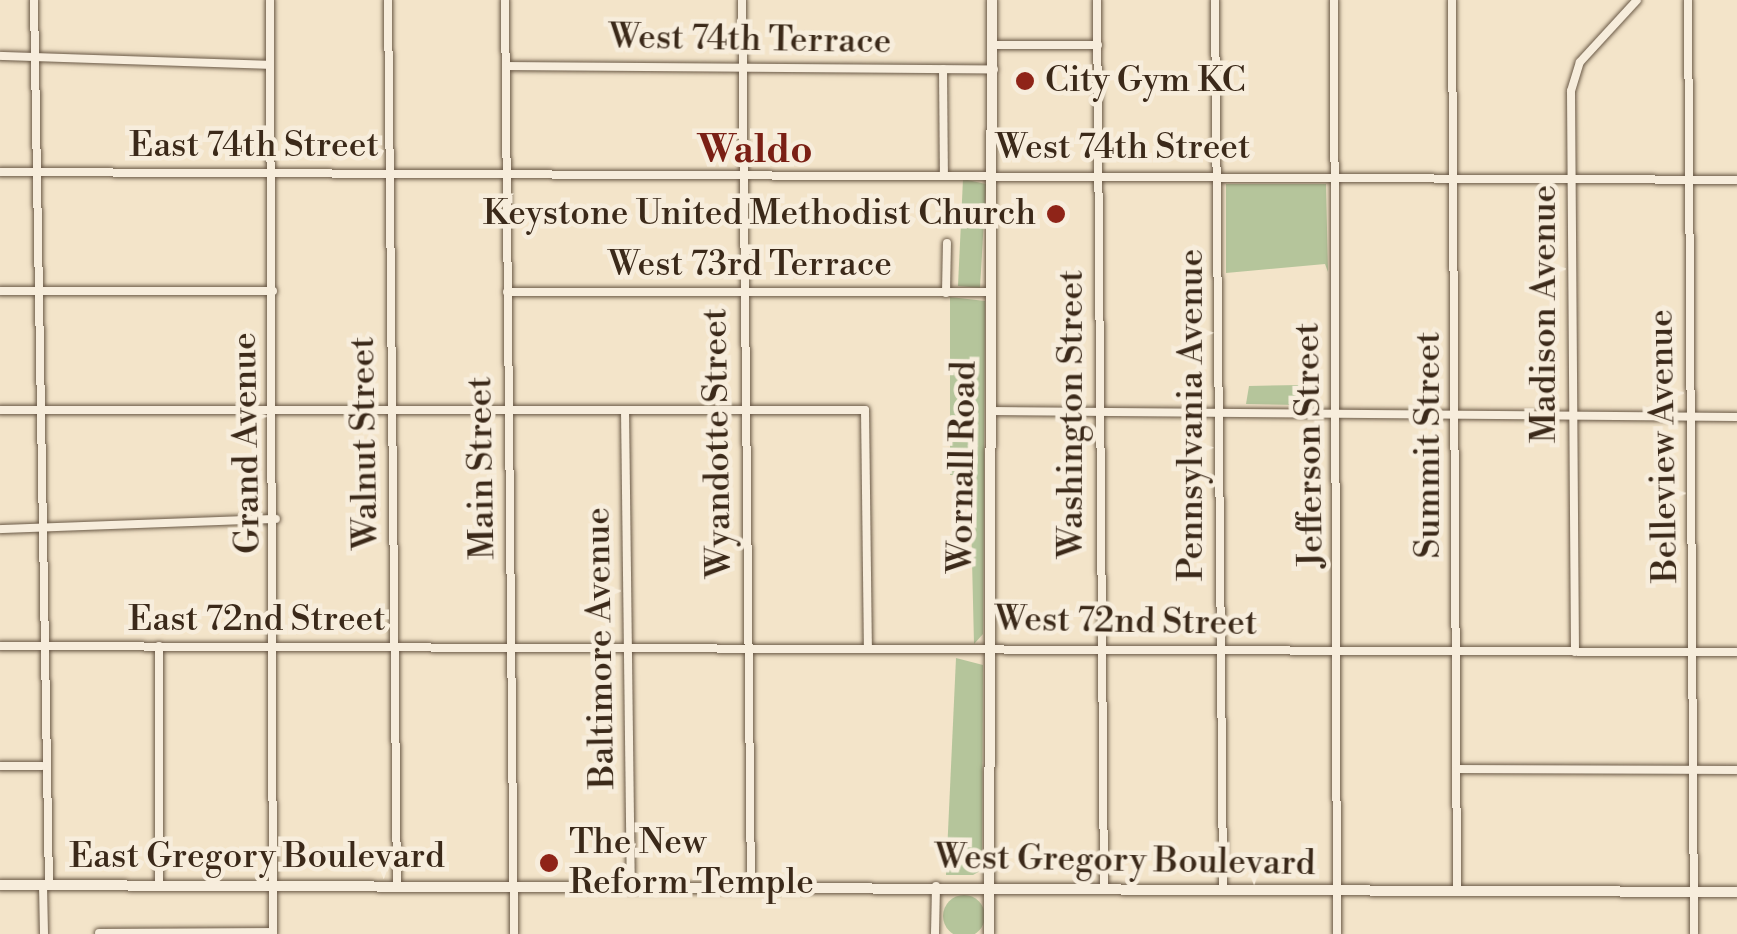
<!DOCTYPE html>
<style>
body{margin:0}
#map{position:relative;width:1737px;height:934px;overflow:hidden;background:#f3e4c9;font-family:"Libre Bodoni",serif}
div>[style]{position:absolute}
.green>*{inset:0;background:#b5c59b}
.round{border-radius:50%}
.roads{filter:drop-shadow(0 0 2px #695845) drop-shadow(0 0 2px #695845)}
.street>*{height:8px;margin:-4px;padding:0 4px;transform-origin:4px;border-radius:4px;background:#f7eddc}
.secondary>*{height:10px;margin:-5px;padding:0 5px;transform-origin:5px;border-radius:5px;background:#f7eddc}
.dots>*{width:28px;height:28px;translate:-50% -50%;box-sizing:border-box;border:5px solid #f7eddc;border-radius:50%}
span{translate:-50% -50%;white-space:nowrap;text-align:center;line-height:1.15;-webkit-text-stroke:9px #f7eddc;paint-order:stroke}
.street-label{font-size:35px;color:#3b2919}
.poi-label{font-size:35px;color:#3b2919}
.left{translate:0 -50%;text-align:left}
.right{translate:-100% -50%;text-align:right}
.neighbourhood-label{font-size:38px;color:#7a1f14;font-weight:700}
</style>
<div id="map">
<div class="green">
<div style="clip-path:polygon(963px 179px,986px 184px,980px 288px,958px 286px)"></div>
<div style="clip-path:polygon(1326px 184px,1328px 272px,1325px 264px,1226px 273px,1226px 184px)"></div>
<div style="clip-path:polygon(950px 297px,985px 301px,983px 634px,974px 644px,970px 476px,950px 475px)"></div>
<div style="clip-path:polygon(1301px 385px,1301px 405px,1246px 404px,1249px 386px)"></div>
<div style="clip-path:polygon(956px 658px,983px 665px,982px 870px,973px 875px,946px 875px)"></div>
<div class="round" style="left:943px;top:895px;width:42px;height:42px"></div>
</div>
<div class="roads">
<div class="street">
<div style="left:34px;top:0;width:885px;rotate:89.03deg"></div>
<div style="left:270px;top:0;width:934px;rotate:89.82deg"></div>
<div style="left:388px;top:0;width:885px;rotate:89.42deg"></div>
<div style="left:505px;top:0;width:934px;rotate:89.45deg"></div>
<div style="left:742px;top:0;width:885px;rotate:89.42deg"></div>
<div style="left:1097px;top:0;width:888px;rotate:89.55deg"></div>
<div style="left:1215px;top:0;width:889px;rotate:89.48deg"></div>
<div style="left:1334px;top:0;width:934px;rotate:89.82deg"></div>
<div style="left:1452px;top:0;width:890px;rotate:89.68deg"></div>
<div style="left:1688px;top:0;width:934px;rotate:89.63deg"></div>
<div style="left:993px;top:45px;width:105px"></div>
<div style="left:0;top:56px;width:270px;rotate:1.9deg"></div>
<div style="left:506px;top:66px;width:488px;rotate:0.4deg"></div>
<div style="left:943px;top:69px;width:105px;rotate:89.5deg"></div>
<div style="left:0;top:172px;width:1737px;rotate:0.26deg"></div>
<div style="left:0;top:291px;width:273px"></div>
<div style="left:507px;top:292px;width:485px"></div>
<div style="left:946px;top:293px;width:50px;rotate:-88.9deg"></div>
<div style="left:0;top:410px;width:865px"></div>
<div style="left:865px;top:410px;width:238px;rotate:89.3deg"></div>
<div style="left:625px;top:410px;width:475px;rotate:89.3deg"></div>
<div style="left:991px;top:411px;width:746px;rotate:0.46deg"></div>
<div style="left:0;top:529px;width:276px;rotate:-2.1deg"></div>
<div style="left:0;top:646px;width:1737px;rotate:0.2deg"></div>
<div style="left:1575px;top:652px;width:561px;rotate:-90.41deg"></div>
<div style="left:1571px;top:91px;width:30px;rotate:-73deg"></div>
<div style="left:1580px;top:62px;width:84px;rotate:-47.4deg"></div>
<div style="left:0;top:766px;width:42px"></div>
<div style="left:1457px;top:769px;width:280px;rotate:0.2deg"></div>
<div style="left:159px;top:884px;width:238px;rotate:-90deg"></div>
<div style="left:43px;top:885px;width:49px;rotate:88.8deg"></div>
<div style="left:99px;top:933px;width:174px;rotate:-0.3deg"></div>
<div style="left:935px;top:934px;width:48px;rotate:-88.8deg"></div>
</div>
<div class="secondary">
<div style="left:0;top:885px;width:1737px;rotate:0.23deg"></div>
<div style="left:989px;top:934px;width:934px;rotate:-89.82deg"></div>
</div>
</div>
<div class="dots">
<div style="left:1025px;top:81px;background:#8f2418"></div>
<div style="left:1056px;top:214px;background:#8f2418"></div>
<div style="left:549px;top:863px;background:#8f2418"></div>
</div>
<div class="street-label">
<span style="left:750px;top:40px;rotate:1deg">West 74th Terrace</span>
<span style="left:254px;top:146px">East 74th Street</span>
<span style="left:1123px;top:148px">West 74th Street</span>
<span style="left:750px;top:265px">West 73rd Terrace</span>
<span style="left:1545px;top:314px;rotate:-90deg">Madison Avenue</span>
<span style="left:1072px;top:414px;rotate:-90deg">Washington Street</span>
<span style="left:1192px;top:415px;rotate:-90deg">Pennsylvania Avenue</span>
<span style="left:247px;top:443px;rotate:-91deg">Grand Avenue</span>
<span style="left:365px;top:443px;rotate:-91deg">Walnut Street</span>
<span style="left:718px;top:443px;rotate:-91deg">Wyandotte Street</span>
<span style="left:1310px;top:445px;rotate:-91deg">Jefferson Street</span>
<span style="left:1429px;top:445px;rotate:-90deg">Summit Street</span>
<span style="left:1664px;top:446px;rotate:-91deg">Belleview Avenue</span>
<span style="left:963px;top:467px;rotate:-89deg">Wornall Road</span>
<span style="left:482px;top:468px;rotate:-91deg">Main Street</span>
<span style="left:257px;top:620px">East 72nd Street</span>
<span style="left:1126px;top:622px;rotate:1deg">West 72nd Street</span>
<span style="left:601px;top:648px;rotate:-91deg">Baltimore Avenue</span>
<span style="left:257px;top:857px">East Gregory Boulevard</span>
<span style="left:1125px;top:861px;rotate:1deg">West Gregory Boulevard</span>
</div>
<div class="poi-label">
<span class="left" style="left:1045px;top:81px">City Gym KC</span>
<span class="right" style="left:1036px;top:214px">Keystone United Methodist Church</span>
<span class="left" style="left:569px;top:863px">The New<br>Reform Temple</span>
</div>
<div class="neighbourhood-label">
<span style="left:755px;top:151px">Waldo</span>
</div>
</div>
